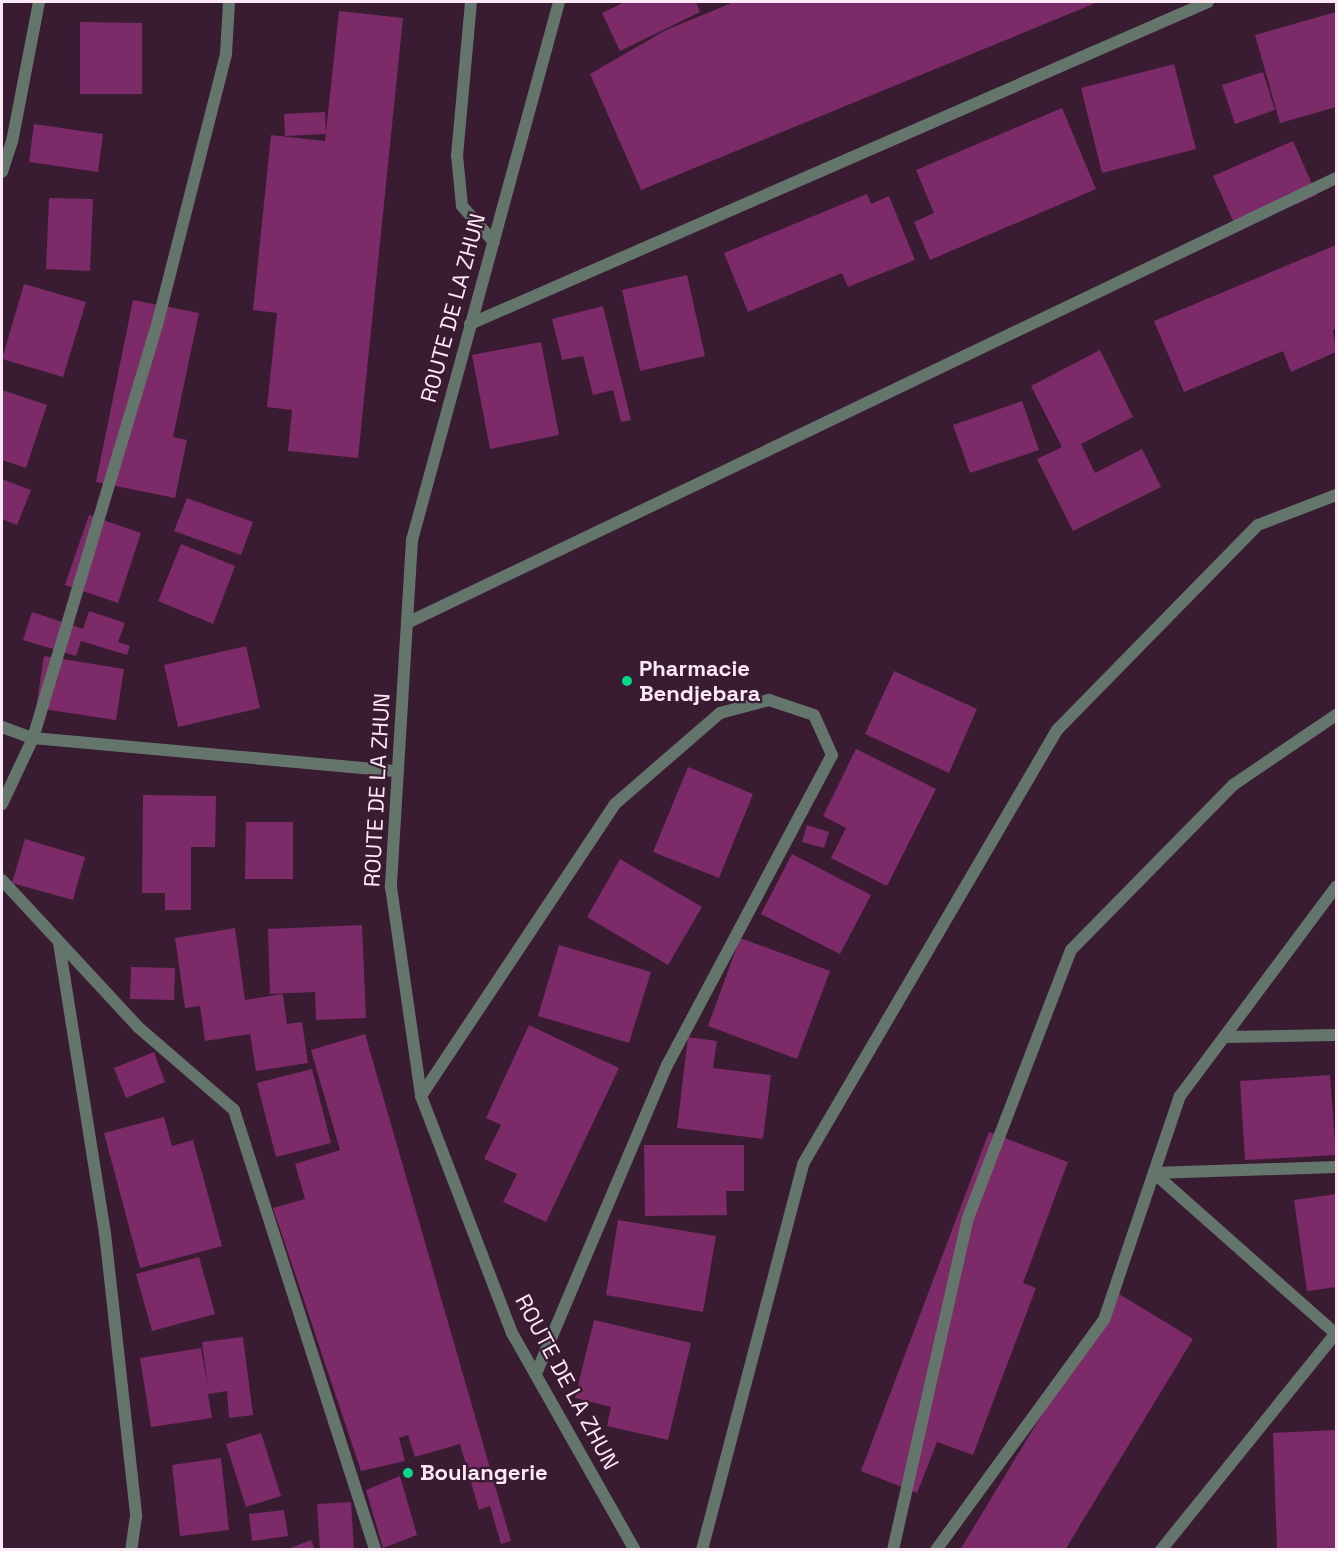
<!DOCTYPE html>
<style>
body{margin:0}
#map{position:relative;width:1338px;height:1551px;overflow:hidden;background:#391c31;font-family:"Space Grotesk",sans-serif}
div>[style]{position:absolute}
.building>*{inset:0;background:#7c2a68}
.minor>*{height:12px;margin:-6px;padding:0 6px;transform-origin:6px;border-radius:6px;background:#64756b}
.dots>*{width:16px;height:16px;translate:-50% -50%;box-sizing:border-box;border:3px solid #391c31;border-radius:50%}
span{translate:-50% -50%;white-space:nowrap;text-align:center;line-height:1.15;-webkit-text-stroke:4.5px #391c31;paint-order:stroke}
.street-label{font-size:22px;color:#fde9f6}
.poi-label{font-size:22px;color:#fde9f6;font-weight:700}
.left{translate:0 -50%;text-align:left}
.frame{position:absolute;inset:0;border:3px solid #fde9f6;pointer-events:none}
</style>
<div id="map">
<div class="building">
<div style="clip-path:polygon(625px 2px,696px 2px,700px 12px,620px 51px,602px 13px)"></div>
<div style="clip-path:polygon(734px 2px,1098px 2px,641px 190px,590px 74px,666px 30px)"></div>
<div style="clip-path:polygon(339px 11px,403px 18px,358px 458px,288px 451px,292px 410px,267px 407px,277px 313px,253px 310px,271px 135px,325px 141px)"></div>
<div style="clip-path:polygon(1336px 12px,1336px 107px,1280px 123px,1255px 35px)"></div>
<div style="clip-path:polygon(80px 22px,142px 23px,142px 94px,80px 94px)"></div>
<div style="clip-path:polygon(1174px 64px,1196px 149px,1102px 173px,1081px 88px)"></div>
<div style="clip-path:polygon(1263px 72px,1275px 110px,1235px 124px,1222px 85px)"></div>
<div style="clip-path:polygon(1062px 108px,1096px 189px,930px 260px,914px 222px,934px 213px,916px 170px)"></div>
<div style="clip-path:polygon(325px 112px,326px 134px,285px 136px,284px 114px)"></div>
<div style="clip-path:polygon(34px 124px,103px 134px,98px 172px,29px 162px)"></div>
<div style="clip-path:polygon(1293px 141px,1317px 195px,1237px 230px,1213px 176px)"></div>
<div style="clip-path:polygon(867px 194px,871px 204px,889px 196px,915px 260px,848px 287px,842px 273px,748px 312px,724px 253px)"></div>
<div style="clip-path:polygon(49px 198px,93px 199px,90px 271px,46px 269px)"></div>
<div style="clip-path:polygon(1336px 245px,1336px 329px,1333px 330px,1336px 352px,1291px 372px,1283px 351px,1184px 392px,1154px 321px)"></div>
<div style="clip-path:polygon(687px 275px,705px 356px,640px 371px,622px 290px)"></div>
<div style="clip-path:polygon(24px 284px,86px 302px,63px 377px,2px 359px)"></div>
<div style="clip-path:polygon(133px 300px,199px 313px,173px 437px,187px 440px,175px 498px,96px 482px)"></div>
<div style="clip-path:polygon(603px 306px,631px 420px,621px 422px,613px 390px,593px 395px,583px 356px,562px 360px,552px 319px)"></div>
<div style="clip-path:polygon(541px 342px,559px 435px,490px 449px,472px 355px)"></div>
<div style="clip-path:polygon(1100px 350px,1133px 417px,1081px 444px,1095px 473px,1142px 449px,1161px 487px,1073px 531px,1037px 459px,1062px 447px,1031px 386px)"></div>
<div style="clip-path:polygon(2px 390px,47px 405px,26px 468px,2px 460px)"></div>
<div style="clip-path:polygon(1022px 401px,1039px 450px,970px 473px,953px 425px)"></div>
<div style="clip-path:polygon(2px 479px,31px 490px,17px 525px,2px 519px)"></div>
<div style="clip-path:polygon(187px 498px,253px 522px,241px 555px,174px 531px)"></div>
<div style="clip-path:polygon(89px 515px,141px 533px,118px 603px,65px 585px)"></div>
<div style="clip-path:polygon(181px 544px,235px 566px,213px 624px,158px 601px)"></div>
<div style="clip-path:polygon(89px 611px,125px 623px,118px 642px,130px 646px,127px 655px,81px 641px,76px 656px,23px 640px,32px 612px,83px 629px)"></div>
<div style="clip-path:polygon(246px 646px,260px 708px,178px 727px,164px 665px)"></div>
<div style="clip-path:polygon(44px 656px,124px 669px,116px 720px,36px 708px)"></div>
<div style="clip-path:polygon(894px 671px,977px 709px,949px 773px,865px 734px)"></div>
<div style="clip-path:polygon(856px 749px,936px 789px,887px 886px,831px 858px,846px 828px,823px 816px)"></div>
<div style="clip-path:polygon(688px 767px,753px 794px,719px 878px,653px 852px)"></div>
<div style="clip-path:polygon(143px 795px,216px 796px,215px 847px,191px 847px,191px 910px,165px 910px,165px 893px,142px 893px)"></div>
<div style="clip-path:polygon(246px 822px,293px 822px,293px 879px,245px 879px)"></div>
<div style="clip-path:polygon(807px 825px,829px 832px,824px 848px,802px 842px)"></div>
<div style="clip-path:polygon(25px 839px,85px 857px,73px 900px,12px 883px)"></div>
<div style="clip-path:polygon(792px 854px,871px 895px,840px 954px,761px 914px)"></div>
<div style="clip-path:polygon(620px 859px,702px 907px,668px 965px,587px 917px)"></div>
<div style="clip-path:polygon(362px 925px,366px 1018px,316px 1020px,315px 992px,270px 994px,268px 929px)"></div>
<div style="clip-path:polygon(235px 928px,245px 1000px,283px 994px,287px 1024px,302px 1022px,308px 1063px,256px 1071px,250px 1034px,205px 1041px,200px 1006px,185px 1008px,175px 938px)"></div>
<div style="clip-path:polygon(740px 938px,830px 971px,797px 1059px,708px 1026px)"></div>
<div style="clip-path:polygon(559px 945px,651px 972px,629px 1043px,538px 1016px)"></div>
<div style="clip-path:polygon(131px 967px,175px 968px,174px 1000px,130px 999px)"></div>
<div style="clip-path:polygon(529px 1025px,619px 1068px,546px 1222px,503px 1202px,517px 1174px,484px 1159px,501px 1125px,486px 1118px)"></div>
<div style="clip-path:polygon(365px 1034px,511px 1541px,501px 1544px,490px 1506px,479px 1510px,460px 1444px,415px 1457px,408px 1435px,399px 1438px,405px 1461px,361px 1471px,273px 1208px,305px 1199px,295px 1164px,340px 1150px,311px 1050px)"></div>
<div style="clip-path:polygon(688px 1037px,717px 1041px,713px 1068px,771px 1075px,763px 1139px,677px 1128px)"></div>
<div style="clip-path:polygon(154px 1052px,165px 1082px,126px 1098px,114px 1068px)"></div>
<div style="clip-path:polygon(312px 1069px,331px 1143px,276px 1157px,257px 1083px)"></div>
<div style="clip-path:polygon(1330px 1075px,1336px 1155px,1245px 1160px,1240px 1081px)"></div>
<div style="clip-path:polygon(164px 1117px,172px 1146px,193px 1140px,222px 1246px,140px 1268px,104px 1133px)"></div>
<div style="clip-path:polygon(989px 1132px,1068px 1162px,1023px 1283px,1036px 1288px,973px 1455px,937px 1442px,917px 1493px,861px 1471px)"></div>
<div style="clip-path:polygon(644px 1145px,744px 1145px,744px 1191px,726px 1191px,727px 1215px,645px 1216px)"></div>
<div style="clip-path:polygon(1336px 1194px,1336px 1287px,1307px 1291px,1294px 1200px)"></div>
<div style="clip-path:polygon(618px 1220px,716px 1236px,703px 1312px,606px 1295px)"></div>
<div style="clip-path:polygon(199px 1257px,215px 1314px,152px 1331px,136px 1274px)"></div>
<div style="clip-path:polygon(1116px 1292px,1193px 1339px,1065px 1550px,960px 1550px)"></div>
<div style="clip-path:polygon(594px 1320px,691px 1343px,668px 1440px,607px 1426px,611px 1407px,575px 1398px)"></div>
<div style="clip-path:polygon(243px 1337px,253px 1415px,229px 1418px,227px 1391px,208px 1394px,212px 1418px,151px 1427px,140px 1358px,201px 1348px,208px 1388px,202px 1342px)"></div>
<div style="clip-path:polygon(1336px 1430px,1336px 1550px,1277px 1550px,1273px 1433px)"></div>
<div style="clip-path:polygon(261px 1433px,281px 1496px,246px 1507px,226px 1444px)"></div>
<div style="clip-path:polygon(221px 1458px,229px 1530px,180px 1536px,172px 1465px)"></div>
<div style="clip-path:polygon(400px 1476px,417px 1535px,383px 1548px,366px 1490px)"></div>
<div style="clip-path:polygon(351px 1502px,354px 1550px,320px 1550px,317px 1504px)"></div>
<div style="clip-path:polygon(284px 1510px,288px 1536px,252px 1541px,249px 1514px)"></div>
<div style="clip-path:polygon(311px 1540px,315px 1550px,288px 1550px,288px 1549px)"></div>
</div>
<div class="minor">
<div style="left:471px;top:2px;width:154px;rotate:95.2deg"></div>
<div style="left:457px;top:155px;width:51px;rotate:84.4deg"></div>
<div style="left:462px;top:206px;width:48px;rotate:48.4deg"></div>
<div style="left:559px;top:2px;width:558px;rotate:105.28deg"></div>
<div style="left:412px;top:540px;width:348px;rotate:93.5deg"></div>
<div style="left:391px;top:887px;width:211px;rotate:81.8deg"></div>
<div style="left:421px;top:1096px;width:254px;rotate:69deg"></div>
<div style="left:512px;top:1333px;width:249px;rotate:60.5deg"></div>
<div style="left:2px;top:172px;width:32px;rotate:-72deg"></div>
<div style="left:12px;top:142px;width:143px;rotate:-79.1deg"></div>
<div style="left:470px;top:324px;width:805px;rotate:-23.57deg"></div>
<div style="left:407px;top:623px;width:1030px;rotate:-25.59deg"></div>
<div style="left:2px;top:727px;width:33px;rotate:20deg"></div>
<div style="left:33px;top:738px;width:366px;rotate:5.2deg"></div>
<div style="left:2px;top:804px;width:73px;rotate:-64.8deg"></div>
<div style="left:33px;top:738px;width:431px;rotate:-73.3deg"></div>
<div style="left:157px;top:325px;width:280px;rotate:-75.7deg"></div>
<div style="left:226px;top:54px;width:52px;rotate:-86.7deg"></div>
<div style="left:2px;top:880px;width:200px;rotate:47.2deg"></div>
<div style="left:138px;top:1027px;width:127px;rotate:40.8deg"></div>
<div style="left:234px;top:1110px;width:462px;rotate:72.2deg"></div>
<div style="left:59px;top:943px;width:294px;rotate:81deg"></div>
<div style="left:105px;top:1233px;width:285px;rotate:83.7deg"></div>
<div style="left:136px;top:1516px;width:34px;rotate:98deg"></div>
<div style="left:1225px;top:1037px;width:111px;rotate:-1deg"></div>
<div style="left:421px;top:1096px;width:351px;rotate:-56.4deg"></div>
<div style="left:615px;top:804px;width:139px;rotate:-40.9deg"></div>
<div style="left:720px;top:713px;width:51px;rotate:-14.9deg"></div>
<div style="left:769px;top:700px;width:47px;rotate:18.4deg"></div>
<div style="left:814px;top:715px;width:44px;rotate:65.8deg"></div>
<div style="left:832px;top:755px;width:351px;rotate:118deg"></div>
<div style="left:667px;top:1065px;width:336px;rotate:113deg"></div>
<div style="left:1154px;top:1173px;width:243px;rotate:41.5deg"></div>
<div style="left:1154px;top:1173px;width:182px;rotate:-1.9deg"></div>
<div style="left:702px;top:1550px;width:399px;rotate:-75.3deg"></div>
<div style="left:803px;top:1164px;width:503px;rotate:-59.66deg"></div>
<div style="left:1057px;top:730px;width:287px;rotate:-45.6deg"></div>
<div style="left:1258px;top:525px;width:84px;rotate:-21deg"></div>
<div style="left:893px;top:1550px;width:340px;rotate:-77.3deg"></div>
<div style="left:968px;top:1218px;width:287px;rotate:-69deg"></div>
<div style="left:1071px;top:950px;width:231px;rotate:-45.5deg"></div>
<div style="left:1233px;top:785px;width:125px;rotate:-34.2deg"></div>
<div style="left:936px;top:1550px;width:285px;rotate:-53.9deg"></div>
<div style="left:1104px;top:1320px;width:237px;rotate:-71.3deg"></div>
<div style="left:1180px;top:1096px;width:261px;rotate:-53.3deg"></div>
<div style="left:1161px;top:1550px;width:279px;rotate:-51.1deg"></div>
</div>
<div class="dots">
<div style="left:627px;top:681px;background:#04d98b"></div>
<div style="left:408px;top:1473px;background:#04d98b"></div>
</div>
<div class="street-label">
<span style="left:453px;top:308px;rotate:-75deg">ROUTE DE LA ZHUN</span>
<span style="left:377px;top:790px;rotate:-87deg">ROUTE DE LA ZHUN</span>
<span style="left:567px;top:1382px;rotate:62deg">ROUTE DE LA ZHUN</span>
</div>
<div class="poi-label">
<span class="left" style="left:639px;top:681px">Pharmacie<br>Bendjebara</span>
<span class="left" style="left:420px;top:1473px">Boulangerie</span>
</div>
<div class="frame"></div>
</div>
